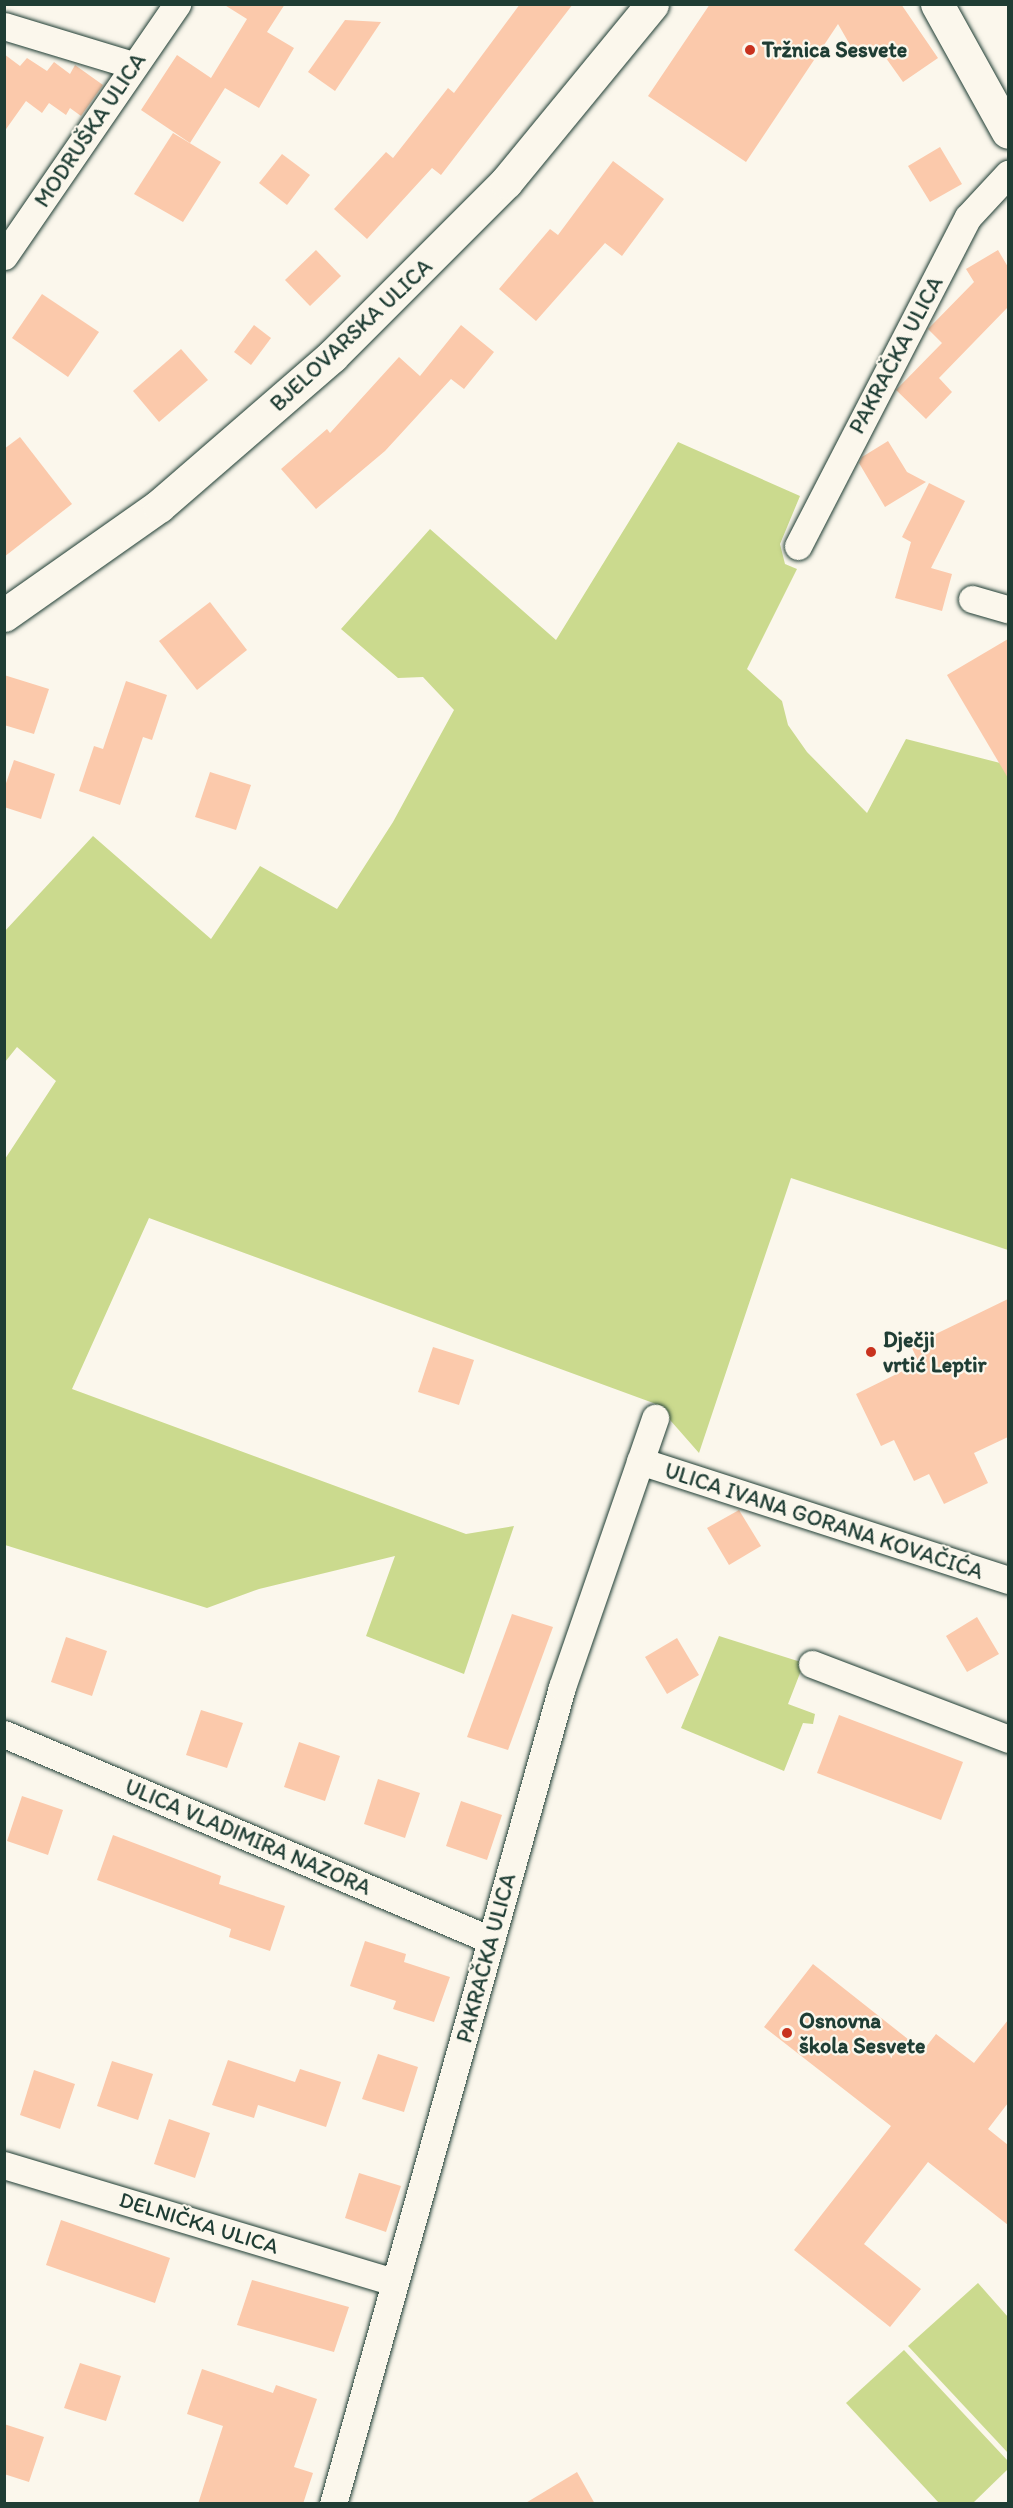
<!DOCTYPE html>
<meta charset="utf-8">
<style>
body{margin:0}
#map{position:relative;width:1013px;height:2508px;overflow:hidden;background:#fbf7ec;font-family:Itim,sans-serif}
div>[style]{position:absolute}
.green>*{inset:0;background:#cbda8e}
.building>*{inset:0;background:#fbc9ab}
.roads{filter:drop-shadow(0 0 2px #1f3d34) drop-shadow(0 0 2px #1f3d34)}
.street>*{height:27px;margin:-13.5px;padding:0 13.5px;transform-origin:13.5px;border-radius:13.5px;background:#fbf7ec}
.secondary>*{height:33px;margin:-16.5px;padding:0 16.5px;transform-origin:16.5px;border-radius:16.5px;background:#fbf7ec}
.dots>*{width:16px;height:16px;translate:-50% -50%;box-sizing:border-box;border:3px solid #fbf7ec;border-radius:50%}
span{translate:-50% -50%;white-space:nowrap;text-align:center;line-height:1.15;-webkit-text-stroke:4.5px #fbf7ec;paint-order:stroke}
.poi-label{font-size:22px;color:#1f3d34;font-weight:700}
.left{translate:0 -50%;text-align:left}
.street-label{font-size:22px;color:#1f3d34}
.frame{position:absolute;inset:0;border:6px solid #1f3d34;pointer-events:none}
</style>
<div id="map">
<div class="green">
<div style="clip-path:polygon(678px 442px,800px 496px,780px 544px,785px 564px,797px 569px,747px 669px,782px 701px,788px 725px,807px 752px,867px 813px,906px 739px,1008px 765px,1008px 1250px,791px 1178px,699px 1453px,656px 1404px,149px 1218px,72px 1389px,466px 1534px,514px 1526px,464px 1674px,366px 1636px,395px 1556px,259px 1589px,207px 1608px,5px 1545px,5px 1159px,56px 1081px,17px 1047px,5px 1062px,4px 932px,93px 836px,211px 939px,260px 866px,337px 909px,393px 822px,454px 710px,423px 677px,398px 678px,341px 629px,430px 529px,556px 640px)"></div>
<div style="clip-path:polygon(719px 1636px,804px 1663px,788px 1704px,815px 1714px,813px 1724px,803px 1723px,784px 1771px,681px 1728px)"></div>
<div style="clip-path:polygon(978px 2283px,1008px 2317px,1008px 2453px,908px 2346px)"></div>
<div style="clip-path:polygon(904px 2350px,1008px 2461px,1008px 2469px,973px 2503px,939px 2503px,846px 2403px)"></div>
</div>
<div class="building">
<div style="clip-path:polygon(223px 4px,285px 4px,267px 32px,294px 48px,259px 108px,225px 88px,190px 143px,141px 110px,177px 55px,211px 78px,247px 19px)"></div>
<div style="clip-path:polygon(520px 4px,573px 4px,441px 175px,432px 168px,367px 239px,334px 209px,386px 152px,393px 158px,448px 88px,454px 93px)"></div>
<div style="clip-path:polygon(710px 4px,901px 4px,938px 58px,903px 82px,876px 44px,857px 57px,838px 24px,746px 162px,648px 96px)"></div>
<div style="clip-path:polygon(345px 20px,381px 22px,335px 91px,308px 72px)"></div>
<div style="clip-path:polygon(4px 54px,20px 66px,27px 58px,47px 71px,54px 62px,70px 74px,75px 65px,103px 85px,81px 116px,70px 108px,66px 115px,49px 103px,42px 113px,26px 101px,4px 132px)"></div>
<div style="clip-path:polygon(173px 133px,221px 162px,183px 222px,134px 194px)"></div>
<div style="clip-path:polygon(940px 147px,962px 184px,930px 202px,908px 166px)"></div>
<div style="clip-path:polygon(282px 154px,310px 175px,287px 205px,259px 183px)"></div>
<div style="clip-path:polygon(613px 161px,664px 199px,622px 256px,605px 243px,536px 321px,499px 289px,550px 229px,558px 235px)"></div>
<div style="clip-path:polygon(316px 250px,341px 276px,310px 306px,285px 280px)"></div>
<div style="clip-path:polygon(998px 250px,1008px 267px,1008px 307px,939px 378px,952px 392px,926px 419px,896px 390px,942px 343px,928px 329px,974px 282px,966px 269px)"></div>
<div style="clip-path:polygon(42px 294px,99px 332px,68px 377px,12px 338px)"></div>
<div style="clip-path:polygon(254px 325px,271px 338px,251px 365px,234px 352px)"></div>
<div style="clip-path:polygon(461px 325px,494px 352px,464px 389px,451px 379px,385px 451px,316px 509px,281px 469px,327px 429px,330px 433px,399px 357px,420px 376px)"></div>
<div style="clip-path:polygon(181px 349px,208px 380px,159px 422px,133px 391px)"></div>
<div style="clip-path:polygon(20px 437px,72px 504px,4px 557px,4px 449px)"></div>
<div style="clip-path:polygon(888px 441px,907px 472px,926px 482px,885px 507px,859px 463px,862px 457px)"></div>
<div style="clip-path:polygon(929px 483px,965px 501px,931px 568px,952px 574px,942px 611px,895px 598px,911px 542px,902px 537px)"></div>
<div style="clip-path:polygon(210px 602px,247px 650px,197px 690px,159px 641px)"></div>
<div style="clip-path:polygon(1008px 639px,1008px 778px,947px 675px)"></div>
<div style="clip-path:polygon(4px 675px,49px 689px,34px 734px,4px 725px)"></div>
<div style="clip-path:polygon(126px 681px,167px 695px,152px 740px,143px 737px,120px 805px,79px 791px,94px 746px,103px 749px)"></div>
<div style="clip-path:polygon(14px 760px,55px 774px,41px 819px,4px 807px,4px 789px)"></div>
<div style="clip-path:polygon(210px 772px,251px 785px,236px 830px,195px 817px)"></div>
<div style="clip-path:polygon(1008px 1299px,1008px 1437px,974px 1453px,988px 1483px,944px 1504px,929px 1474px,914px 1481px,894px 1440px,881px 1446px,856px 1394px,919px 1363px,911px 1346px)"></div>
<div style="clip-path:polygon(433px 1347px,474px 1360px,459px 1405px,418px 1392px)"></div>
<div style="clip-path:polygon(739px 1510px,761px 1546px,729px 1565px,707px 1528px)"></div>
<div style="clip-path:polygon(512px 1614px,553px 1627px,508px 1750px,467px 1737px)"></div>
<div style="clip-path:polygon(977px 1617px,999px 1654px,967px 1672px,946px 1636px)"></div>
<div style="clip-path:polygon(66px 1637px,107px 1651px,92px 1696px,51px 1682px)"></div>
<div style="clip-path:polygon(677px 1638px,699px 1675px,667px 1694px,645px 1657px)"></div>
<div style="clip-path:polygon(201px 1710px,243px 1723px,227px 1768px,186px 1755px)"></div>
<div style="clip-path:polygon(839px 1715px,963px 1762px,941px 1820px,817px 1773px)"></div>
<div style="clip-path:polygon(299px 1742px,340px 1756px,325px 1801px,284px 1787px)"></div>
<div style="clip-path:polygon(378px 1779px,420px 1793px,405px 1838px,364px 1824px)"></div>
<div style="clip-path:polygon(22px 1796px,63px 1810px,48px 1855px,7px 1841px)"></div>
<div style="clip-path:polygon(461px 1801px,502px 1815px,487px 1860px,446px 1846px)"></div>
<div style="clip-path:polygon(113px 1835px,221px 1876px,219px 1884px,285px 1906px,270px 1951px,229px 1937px,231px 1929px,97px 1880px)"></div>
<div style="clip-path:polygon(365px 1941px,406px 1954px,404px 1962px,450px 1977px,434px 2022px,393px 2009px,396px 2001px,350px 1986px)"></div>
<div style="clip-path:polygon(813px 1964px,923px 2051px,936px 2034px,974px 2063px,1008px 2020px,1008px 2103px,988px 2129px,1008px 2145px,1008px 2225px,928px 2162px,864px 2244px,921px 2289px,890px 2327px,794px 2250px,891px 2126px,764px 2027px)"></div>
<div style="clip-path:polygon(378px 2054px,418px 2067px,404px 2112px,362px 2099px)"></div>
<div style="clip-path:polygon(228px 2060px,295px 2082px,300px 2069px,341px 2082px,326px 2127px,258px 2105px,254px 2118px,212px 2105px)"></div>
<div style="clip-path:polygon(112px 2061px,153px 2074px,138px 2120px,97px 2106px)"></div>
<div style="clip-path:polygon(34px 2070px,75px 2084px,60px 2129px,20px 2115px)"></div>
<div style="clip-path:polygon(169px 2119px,210px 2133px,195px 2178px,154px 2164px)"></div>
<div style="clip-path:polygon(359px 2173px,401px 2186px,386px 2232px,345px 2218px)"></div>
<div style="clip-path:polygon(61px 2220px,170px 2258px,155px 2303px,46px 2265px)"></div>
<div style="clip-path:polygon(252px 2280px,349px 2307px,334px 2352px,237px 2325px)"></div>
<div style="clip-path:polygon(80px 2363px,121px 2376px,106px 2421px,64px 2408px)"></div>
<div style="clip-path:polygon(202px 2369px,273px 2393px,276px 2385px,317px 2399px,294px 2467px,313px 2473px,303px 2504px,198px 2504px,223px 2426px,187px 2414px)"></div>
<div style="clip-path:polygon(4px 2424px,44px 2437px,29px 2482px,4px 2474px)"></div>
<div style="clip-path:polygon(577px 2472px,595px 2504px,524px 2504px)"></div>
</div>
<div class="roads">
<div class="street">
<div style="left:4px;top:26px;width:134px;rotate:16.9deg"></div>
<div style="left:4px;top:256px;width:306px;rotate:-55.5deg"></div>
<div style="left:798px;top:546px;width:370px;rotate:-62.7deg"></div>
<div style="left:968px;top:217px;width:59px;rotate:-47.1deg"></div>
<div style="left:972px;top:599px;width:37px;rotate:16deg"></div>
<div style="left:640px;top:1461px;width:387px;rotate:17.9deg"></div>
<div style="left:812px;top:1664px;width:210px;rotate:20.9deg"></div>
<div style="left:4px;top:1734px;width:529px;rotate:22.93deg"></div>
<div style="left:4px;top:2165px;width:407px;rotate:16.7deg"></div>
<div style="left:333px;top:2504px;width:848px;rotate:-74.34deg"></div>
<div style="left:562px;top:1687px;width:285px;rotate:-70.9deg"></div>
</div>
<div class="secondary">
<div style="left:937px;top:4px;width:146px;rotate:61deg"></div>
<div style="left:4px;top:615px;width:189px;rotate:-35.1deg"></div>
<div style="left:159px;top:506px;width:229px;rotate:-40.9deg"></div>
<div style="left:332px;top:356px;width:246px;rotate:-45deg"></div>
<div style="left:506px;top:182px;width:230px;rotate:-50.6deg"></div>
</div>
</div>
<div class="dots">
<div style="left:750px;top:50px;background:#c8321e"></div>
<div style="left:871px;top:1352px;background:#c8321e"></div>
<div style="left:787px;top:2033px;background:#c8321e"></div>
</div>
<div class="poi-label">
<span class="left" style="left:762px;top:50px">Tržnica Sesvete</span>
<span class="left" style="left:883px;top:1352px">Dječji<br>vrtić Leptir</span>
<span class="left" style="left:799px;top:2033px">Osnovna<br>škola Sesvete</span>
</div>
<div class="street-label">
<span style="left:90px;top:130px;rotate:-56deg">MODRUŠKA ULICA</span>
<span style="left:351px;top:335px;rotate:-43deg">BJELOVARSKA ULICA</span>
<span style="left:896px;top:355px;rotate:-62deg">PAKRAČKA ULICA</span>
<span style="left:824px;top:1521px;rotate:18deg">ULICA IVANA GORANA KOVAČIĆA</span>
<span style="left:248px;top:1837px;rotate:23deg">ULICA VLADIMIRA NAZORA</span>
<span style="left:486px;top:1958px;rotate:-75deg">PAKRAČKA ULICA</span>
<span style="left:199px;top:2223px;rotate:17deg">DELNIČKA ULICA</span>
</div>
<div class="frame"></div>
</div>
